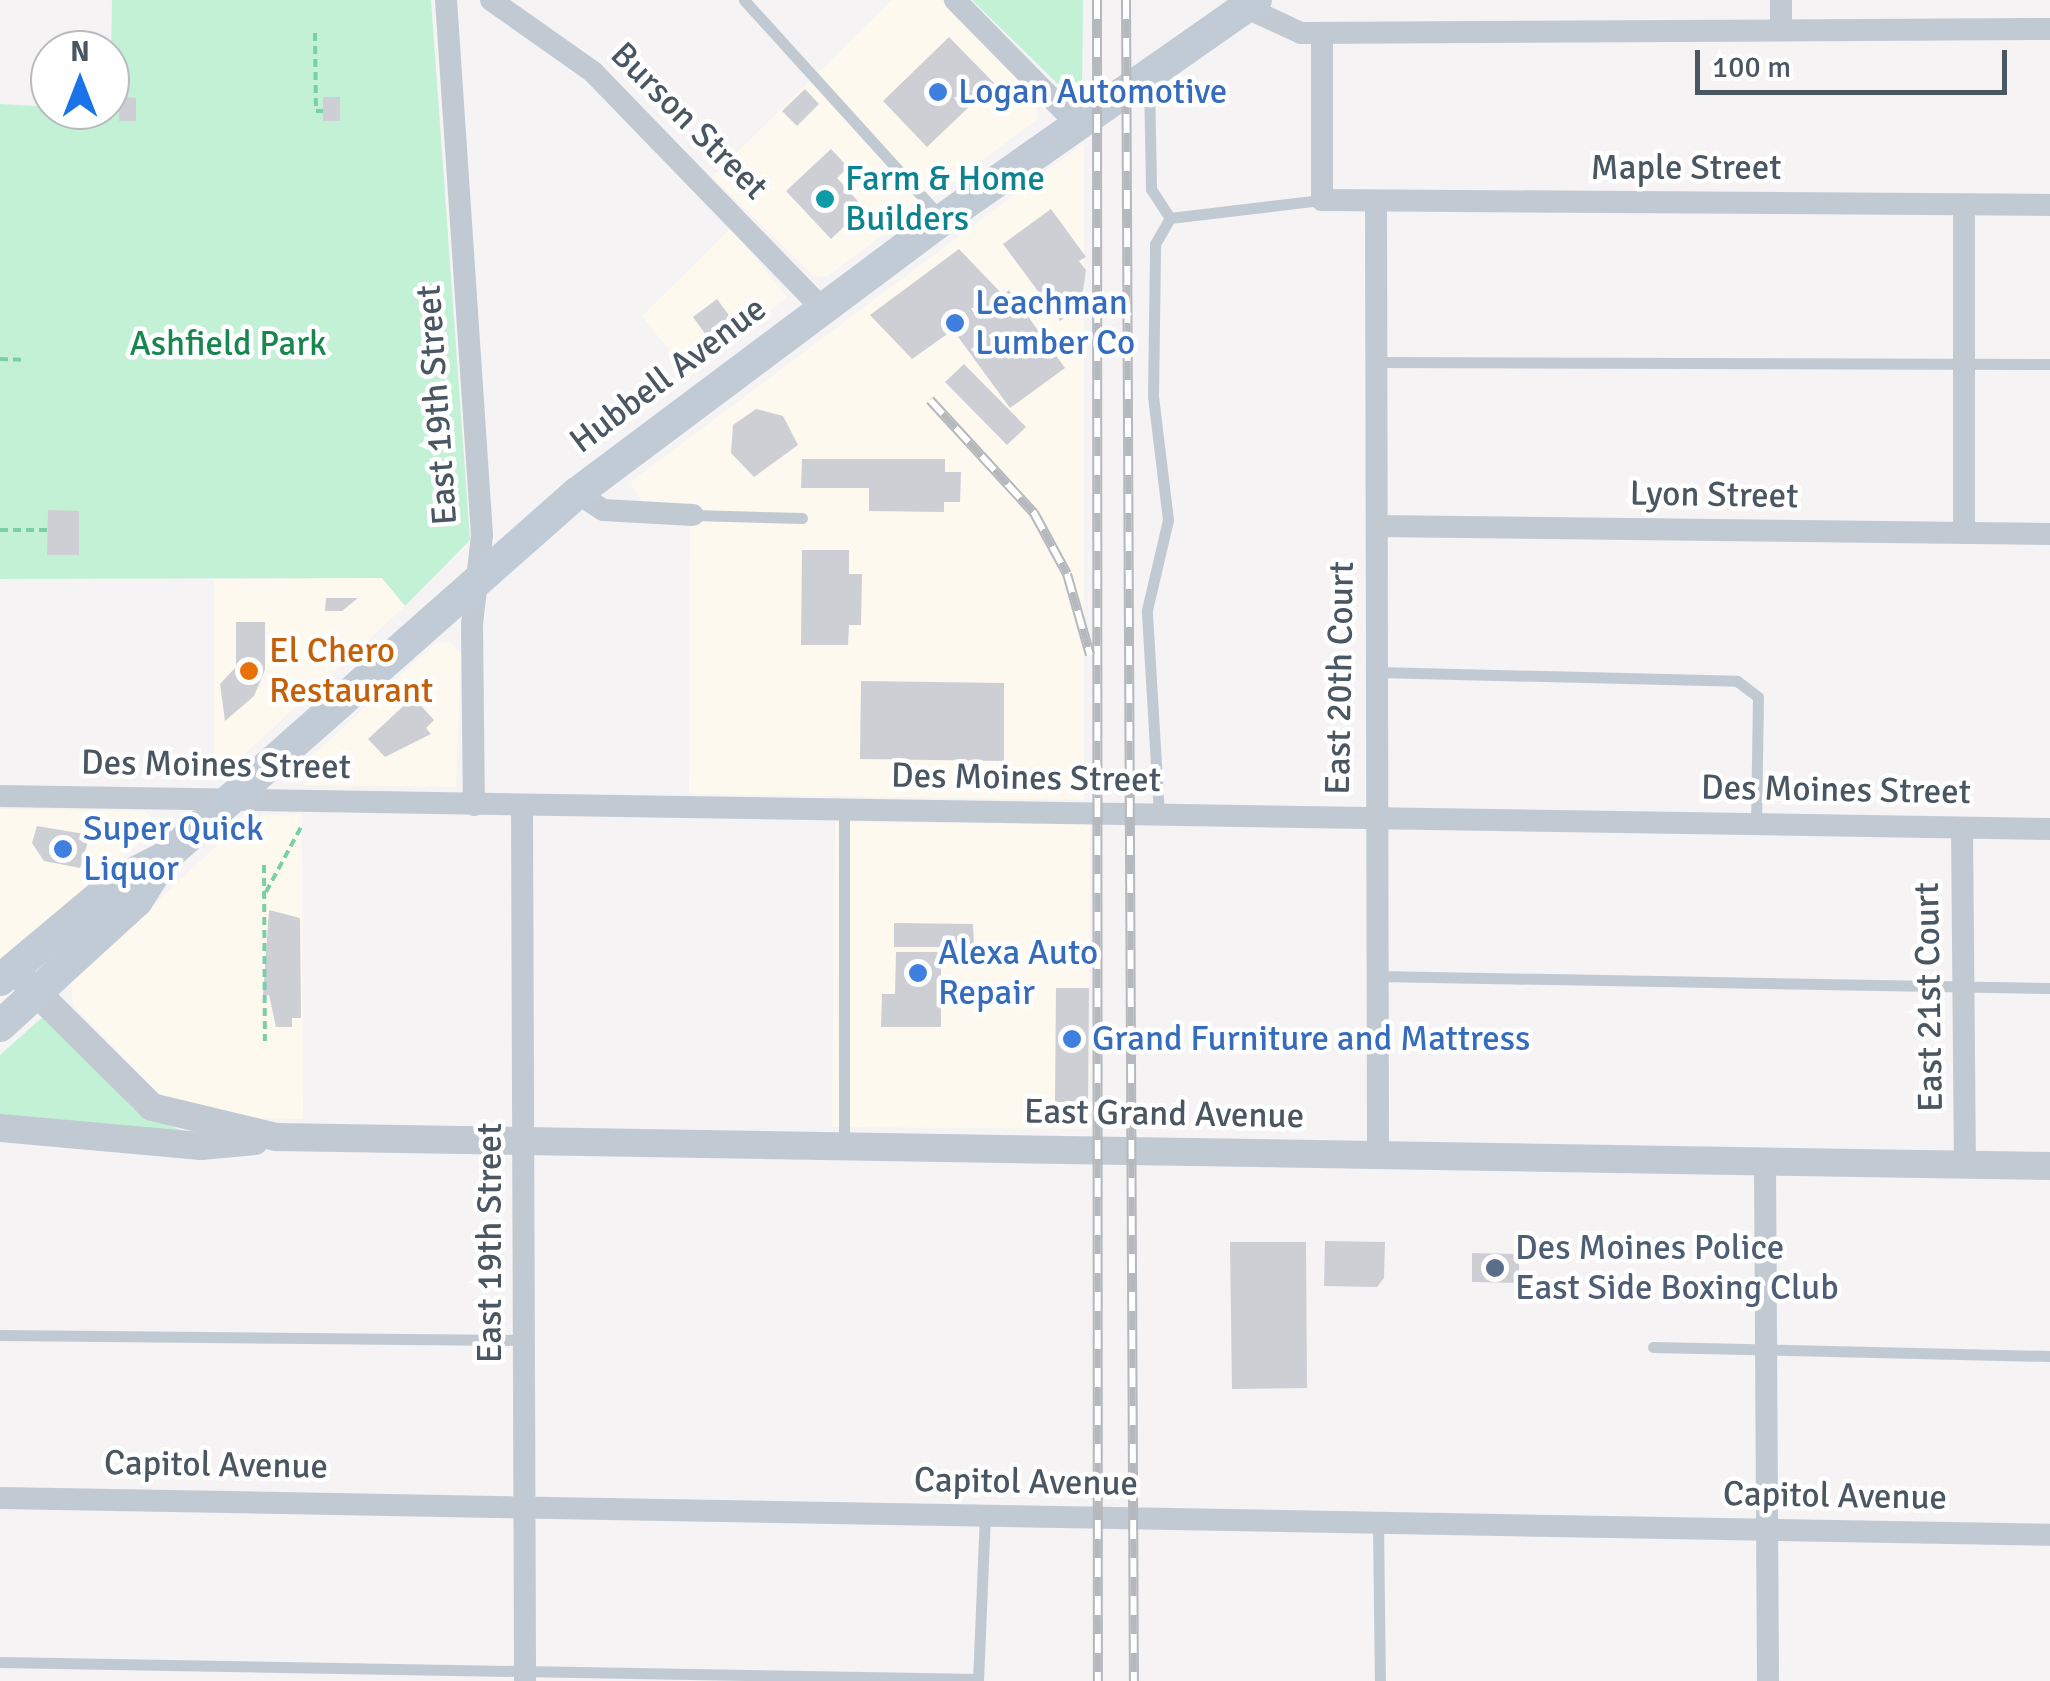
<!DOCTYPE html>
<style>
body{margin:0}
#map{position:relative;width:2050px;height:1681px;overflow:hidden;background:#f5f3f3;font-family:Signika,sans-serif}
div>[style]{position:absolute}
.commercial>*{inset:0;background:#fdf9ef}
.green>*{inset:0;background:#c3f1d5}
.building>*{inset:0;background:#cdcfd5}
.path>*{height:4px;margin-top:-2px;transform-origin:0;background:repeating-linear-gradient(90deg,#7ad0a6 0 8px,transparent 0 13px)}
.service>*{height:11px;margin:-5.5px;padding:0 5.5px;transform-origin:5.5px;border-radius:5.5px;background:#c1cad2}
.minor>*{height:22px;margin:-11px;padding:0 11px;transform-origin:11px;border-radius:11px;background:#c1cad2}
.tertiary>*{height:28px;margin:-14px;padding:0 14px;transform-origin:14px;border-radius:14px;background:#c1cad2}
.secondary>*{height:32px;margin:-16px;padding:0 16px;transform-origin:16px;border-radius:16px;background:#c1cbd6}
.rail>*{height:10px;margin-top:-5px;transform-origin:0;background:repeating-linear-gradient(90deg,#fff 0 19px,#b5b8bd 0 38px);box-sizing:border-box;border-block:2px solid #b5b8bd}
.dots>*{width:28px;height:28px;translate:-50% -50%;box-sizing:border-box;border:5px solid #fff;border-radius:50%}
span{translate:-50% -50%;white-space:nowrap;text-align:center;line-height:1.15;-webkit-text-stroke:9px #fff;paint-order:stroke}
.shop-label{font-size:35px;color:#366cbe}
.left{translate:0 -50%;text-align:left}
.street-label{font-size:35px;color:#4a5661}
.culture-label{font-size:35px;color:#0d838f}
.park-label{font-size:35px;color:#17864f}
.food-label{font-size:35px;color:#c56008}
.service-label{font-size:35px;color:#4e5e75}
.north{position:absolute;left:30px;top:30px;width:100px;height:100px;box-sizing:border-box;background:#fff;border:2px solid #b7bbc0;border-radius:50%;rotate:0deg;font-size:28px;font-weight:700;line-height:40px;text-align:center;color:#4a5661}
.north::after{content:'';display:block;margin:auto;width:35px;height:45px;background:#1a73e8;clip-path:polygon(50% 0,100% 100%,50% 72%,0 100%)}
.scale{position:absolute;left:1695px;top:50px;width:312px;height:45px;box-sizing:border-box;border:5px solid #4a5661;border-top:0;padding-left:12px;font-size:30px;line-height:35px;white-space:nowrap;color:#4a5661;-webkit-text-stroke:8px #fff;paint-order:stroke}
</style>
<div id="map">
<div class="commercial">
<div style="clip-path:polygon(892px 0,940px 0,1030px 91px,1039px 118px,828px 276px,815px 277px,712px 177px)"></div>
<div style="clip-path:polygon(1084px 143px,1084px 800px,689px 794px,690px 505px,643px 503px,630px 482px)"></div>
<div style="clip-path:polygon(731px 228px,787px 297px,690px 376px,642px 316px)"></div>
<div style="clip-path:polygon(382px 578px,405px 606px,214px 782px,214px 579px)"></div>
<div style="clip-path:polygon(449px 641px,461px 654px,456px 787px,304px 785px,305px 762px,435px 644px)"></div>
<div style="clip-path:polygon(0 809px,146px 811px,160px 826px,0 962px)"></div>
<div style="clip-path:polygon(302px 814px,303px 1119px,234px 1118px,166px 1101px,73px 1006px,71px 983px,248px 816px)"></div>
<div style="clip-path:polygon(835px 822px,1090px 824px,1088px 1129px,832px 1127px)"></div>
</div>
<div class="green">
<div style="clip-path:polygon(112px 0,431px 0,470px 540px,405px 606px,382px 578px,0 579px,0 104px,110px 110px)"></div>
<div style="clip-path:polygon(972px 0,1083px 0,1082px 92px,1061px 87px)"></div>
<div style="clip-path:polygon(45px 1015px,134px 1109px,182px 1131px,0 1119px,0 1055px)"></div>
</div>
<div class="building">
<div style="clip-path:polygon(949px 37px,994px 83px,927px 147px,883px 101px)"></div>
<div style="clip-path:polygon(805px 89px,819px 104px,797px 126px,782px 111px)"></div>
<div style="clip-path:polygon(120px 97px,136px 98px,136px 121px,119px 121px)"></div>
<div style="clip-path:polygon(323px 97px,340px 97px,340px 121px,323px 121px)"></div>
<div style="clip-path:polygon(831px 149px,848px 167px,837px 178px,864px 208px,831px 239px,786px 191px)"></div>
<div style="clip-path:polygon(1051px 209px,1086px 257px,1079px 261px,1086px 270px,1081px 305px,1060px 321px,1003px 244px)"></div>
<div style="clip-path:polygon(959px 249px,1003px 295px,1009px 290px,1065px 368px,1010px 408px,953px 330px,912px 359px,870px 315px)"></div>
<div style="clip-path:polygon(717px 299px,733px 321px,709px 339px,693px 317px)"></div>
<div style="clip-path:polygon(964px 364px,1026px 427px,1007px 445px,945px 382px)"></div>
<div style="clip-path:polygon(756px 409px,783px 416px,798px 445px,754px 477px,731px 453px,733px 425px)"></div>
<div style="clip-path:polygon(802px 459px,945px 459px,945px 472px,961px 472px,960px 502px,944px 502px,944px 512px,869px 511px,869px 488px,801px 488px)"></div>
<div style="clip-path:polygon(48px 510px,79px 511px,79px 555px,47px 555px)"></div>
<div style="clip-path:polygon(802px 550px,849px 550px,849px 574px,862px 574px,861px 625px,849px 625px,848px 645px,801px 645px)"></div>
<div style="clip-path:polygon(326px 598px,358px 598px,342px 611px,325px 611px)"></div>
<div style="clip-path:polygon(236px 622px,265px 622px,265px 670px,254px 696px,225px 721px,220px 684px,236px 667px)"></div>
<div style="clip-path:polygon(861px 681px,1004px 683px,1004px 761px,860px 759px)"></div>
<div style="clip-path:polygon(413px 697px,434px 720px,426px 728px,431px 734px,385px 757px,368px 739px)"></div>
<div style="clip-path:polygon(37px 826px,90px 835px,80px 868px,44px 861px,32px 843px)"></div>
<div style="clip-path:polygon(269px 910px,300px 918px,301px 1018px,292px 1018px,292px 1027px,276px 1027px,269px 995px,263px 995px)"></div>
<div style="clip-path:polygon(894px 923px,973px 924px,974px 947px,894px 947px)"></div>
<div style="clip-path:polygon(896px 952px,941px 952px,941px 1027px,881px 1027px,882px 994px,895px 994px)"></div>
<div style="clip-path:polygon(1056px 988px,1089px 988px,1088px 1102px,1055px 1102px)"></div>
<div style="clip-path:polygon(1325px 1241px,1385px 1242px,1384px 1278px,1377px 1287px,1324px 1286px)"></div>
<div style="clip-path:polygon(1230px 1242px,1306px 1242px,1307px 1388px,1232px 1389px)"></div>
<div style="clip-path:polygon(1472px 1253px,1519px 1254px,1519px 1283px,1472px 1282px)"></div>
</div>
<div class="path">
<div style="left:315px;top:33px;width:78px;rotate:89.3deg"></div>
<div style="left:316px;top:111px;width:7px"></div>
<div style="left:0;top:359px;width:23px;rotate:2deg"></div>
<div style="left:0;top:530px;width:47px"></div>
<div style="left:264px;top:865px;width:176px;rotate:89.7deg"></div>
<div style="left:266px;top:892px;width:74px;rotate:-61.7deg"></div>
</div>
<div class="service">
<div style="left:744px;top:0;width:292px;rotate:47.8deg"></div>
<div style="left:1149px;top:81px;width:108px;rotate:88.9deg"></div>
<div style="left:1151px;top:189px;width:35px;rotate:57deg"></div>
<div style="left:1170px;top:218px;width:153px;rotate:-6.8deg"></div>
<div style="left:1376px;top:362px;width:674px;rotate:0.17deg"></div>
<div style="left:693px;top:515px;width:109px;rotate:1.6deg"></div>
<div style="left:1377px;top:672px;width:360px;rotate:1.4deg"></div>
<div style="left:1737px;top:681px;width:26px;rotate:37deg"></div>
<div style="left:1758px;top:697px;width:126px;rotate:90.9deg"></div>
<div style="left:1159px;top:815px;width:205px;rotate:-93.4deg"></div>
<div style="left:1147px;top:610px;width:92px;rotate:-76.9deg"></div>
<div style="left:1168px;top:520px;width:125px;rotate:-96.9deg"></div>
<div style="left:1153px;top:396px;width:152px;rotate:-89.2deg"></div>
<div style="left:1155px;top:244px;width:30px;rotate:-60deg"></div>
<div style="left:1377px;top:976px;width:673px;rotate:1.02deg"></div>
<div style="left:844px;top:1146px;width:336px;rotate:-90deg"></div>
<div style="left:0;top:1335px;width:525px;rotate:0.55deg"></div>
<div style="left:1653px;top:1347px;width:397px;rotate:1.3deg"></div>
<div style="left:1378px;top:1523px;width:158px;rotate:89.3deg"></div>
<div style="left:0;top:1662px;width:978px;rotate:1deg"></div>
<div style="left:978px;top:1681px;width:164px;rotate:-87.6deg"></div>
</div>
<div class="minor">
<div style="left:446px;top:0;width:536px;rotate:86.15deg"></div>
<div style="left:482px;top:535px;width:90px;rotate:96.4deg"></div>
<div style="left:472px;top:624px;width:181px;rotate:89.4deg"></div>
<div style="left:491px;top:0;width:125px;rotate:35.2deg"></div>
<div style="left:593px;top:72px;width:330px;rotate:45.9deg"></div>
<div style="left:955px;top:0;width:173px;rotate:45.5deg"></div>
<div style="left:1245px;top:7px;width:62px;rotate:24.9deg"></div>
<div style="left:1301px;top:33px;width:749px;rotate:-0.31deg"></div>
<div style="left:1781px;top:30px;width:30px;rotate:-90deg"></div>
<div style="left:1322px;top:33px;width:167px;rotate:90deg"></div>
<div style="left:1322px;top:200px;width:728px;rotate:0.39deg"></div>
<div style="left:1376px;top:201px;width:955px;rotate:89.88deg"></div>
<div style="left:1964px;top:205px;width:328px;rotate:90deg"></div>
<div style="left:577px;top:493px;width:31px;rotate:33deg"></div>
<div style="left:603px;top:510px;width:90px;rotate:3.2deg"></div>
<div style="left:1377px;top:526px;width:673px;rotate:0.68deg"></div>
<div style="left:0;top:796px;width:2050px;rotate:0.92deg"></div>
<div style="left:522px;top:806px;width:875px;rotate:89.8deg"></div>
<div style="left:1962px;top:828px;width:337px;rotate:89.5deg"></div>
<div style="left:1765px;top:1162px;width:519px;rotate:89.67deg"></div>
<div style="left:0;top:1498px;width:2050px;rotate:1.03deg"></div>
</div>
<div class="tertiary">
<div style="left:24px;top:980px;width:180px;rotate:44.8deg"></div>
<div style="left:152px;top:1107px;width:128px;rotate:13.6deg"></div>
<div style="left:276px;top:1137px;width:1774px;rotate:0.94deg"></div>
<div style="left:0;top:1128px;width:202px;rotate:5.1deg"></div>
<div style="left:201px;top:1146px;width:54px;rotate:-5.3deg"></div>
</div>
<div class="secondary">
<div style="left:0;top:980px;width:154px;rotate:-40deg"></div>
<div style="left:118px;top:881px;width:51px;rotate:-26.6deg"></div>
<div style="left:164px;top:858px;width:551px;rotate:-41.47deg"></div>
<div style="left:577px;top:493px;width:457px;rotate:-36.8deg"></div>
<div style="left:943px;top:219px;width:382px;rotate:-35deg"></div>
<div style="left:0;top:1026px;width:185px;rotate:-42.4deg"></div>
<div style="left:137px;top:901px;width:51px;rotate:-57.9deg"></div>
</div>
<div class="rail">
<div style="left:1097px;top:0;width:1681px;rotate:89.97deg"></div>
<div style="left:1126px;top:0;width:1681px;rotate:89.73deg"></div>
<div style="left:930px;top:400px;width:154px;rotate:47.4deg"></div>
<div style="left:1034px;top:513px;width:69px;rotate:61.6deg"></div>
<div style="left:1067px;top:574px;width:84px;rotate:74.1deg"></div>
</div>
<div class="dots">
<div style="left:938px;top:92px;background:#3f7fe0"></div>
<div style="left:825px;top:199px;background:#0f9aa8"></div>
<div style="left:955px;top:323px;background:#3f7fe0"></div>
<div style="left:249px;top:671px;background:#e8710a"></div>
<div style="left:63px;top:849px;background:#3f7fe0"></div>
<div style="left:918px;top:973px;background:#3f7fe0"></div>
<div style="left:1072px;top:1039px;background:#3f7fe0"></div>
<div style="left:1495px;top:1268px;background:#5c6f8a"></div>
</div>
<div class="shop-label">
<span class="left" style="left:958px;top:92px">Logan Automotive</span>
<span class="left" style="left:975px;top:323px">Leachman<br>Lumber Co</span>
<span class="left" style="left:83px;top:849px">Super Quick<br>Liquor</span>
<span class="left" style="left:938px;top:973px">Alexa Auto<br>Repair</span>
<span class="left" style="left:1092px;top:1039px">Grand Furniture and Mattress</span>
</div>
<div class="street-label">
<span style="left:689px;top:121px;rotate:45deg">Burson Street</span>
<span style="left:1686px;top:168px">Maple Street</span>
<span style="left:668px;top:375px;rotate:-37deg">Hubbell Avenue</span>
<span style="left:437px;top:405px;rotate:-94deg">East 19th Street</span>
<span style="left:1714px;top:495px;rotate:1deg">Lyon Street</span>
<span style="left:1340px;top:678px;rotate:-89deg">East 20th Court</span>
<span style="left:216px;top:765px;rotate:1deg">Des Moines Street</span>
<span style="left:1026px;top:778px;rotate:1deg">Des Moines Street</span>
<span style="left:1836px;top:790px;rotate:1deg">Des Moines Street</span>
<span style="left:1929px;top:997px;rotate:-91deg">East 21st Court</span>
<span style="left:1164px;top:1114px;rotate:1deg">East Grand Avenue</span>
<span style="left:490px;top:1243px;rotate:-90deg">East 19th Street</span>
<span style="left:216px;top:1465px;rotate:1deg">Capitol Avenue</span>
<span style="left:1026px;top:1482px;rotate:1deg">Capitol Avenue</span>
<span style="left:1835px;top:1496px;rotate:1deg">Capitol Avenue</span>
</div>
<div class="culture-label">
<span class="left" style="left:845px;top:199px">Farm &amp; Home<br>Builders</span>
</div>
<div class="park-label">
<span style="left:228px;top:344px">Ashfield Park</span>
</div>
<div class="food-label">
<span class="left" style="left:269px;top:671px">El Chero<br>Restaurant</span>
</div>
<div class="service-label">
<span class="left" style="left:1515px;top:1268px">Des Moines Police<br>East Side Boxing Club</span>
</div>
<div class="north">N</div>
<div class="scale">100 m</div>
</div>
